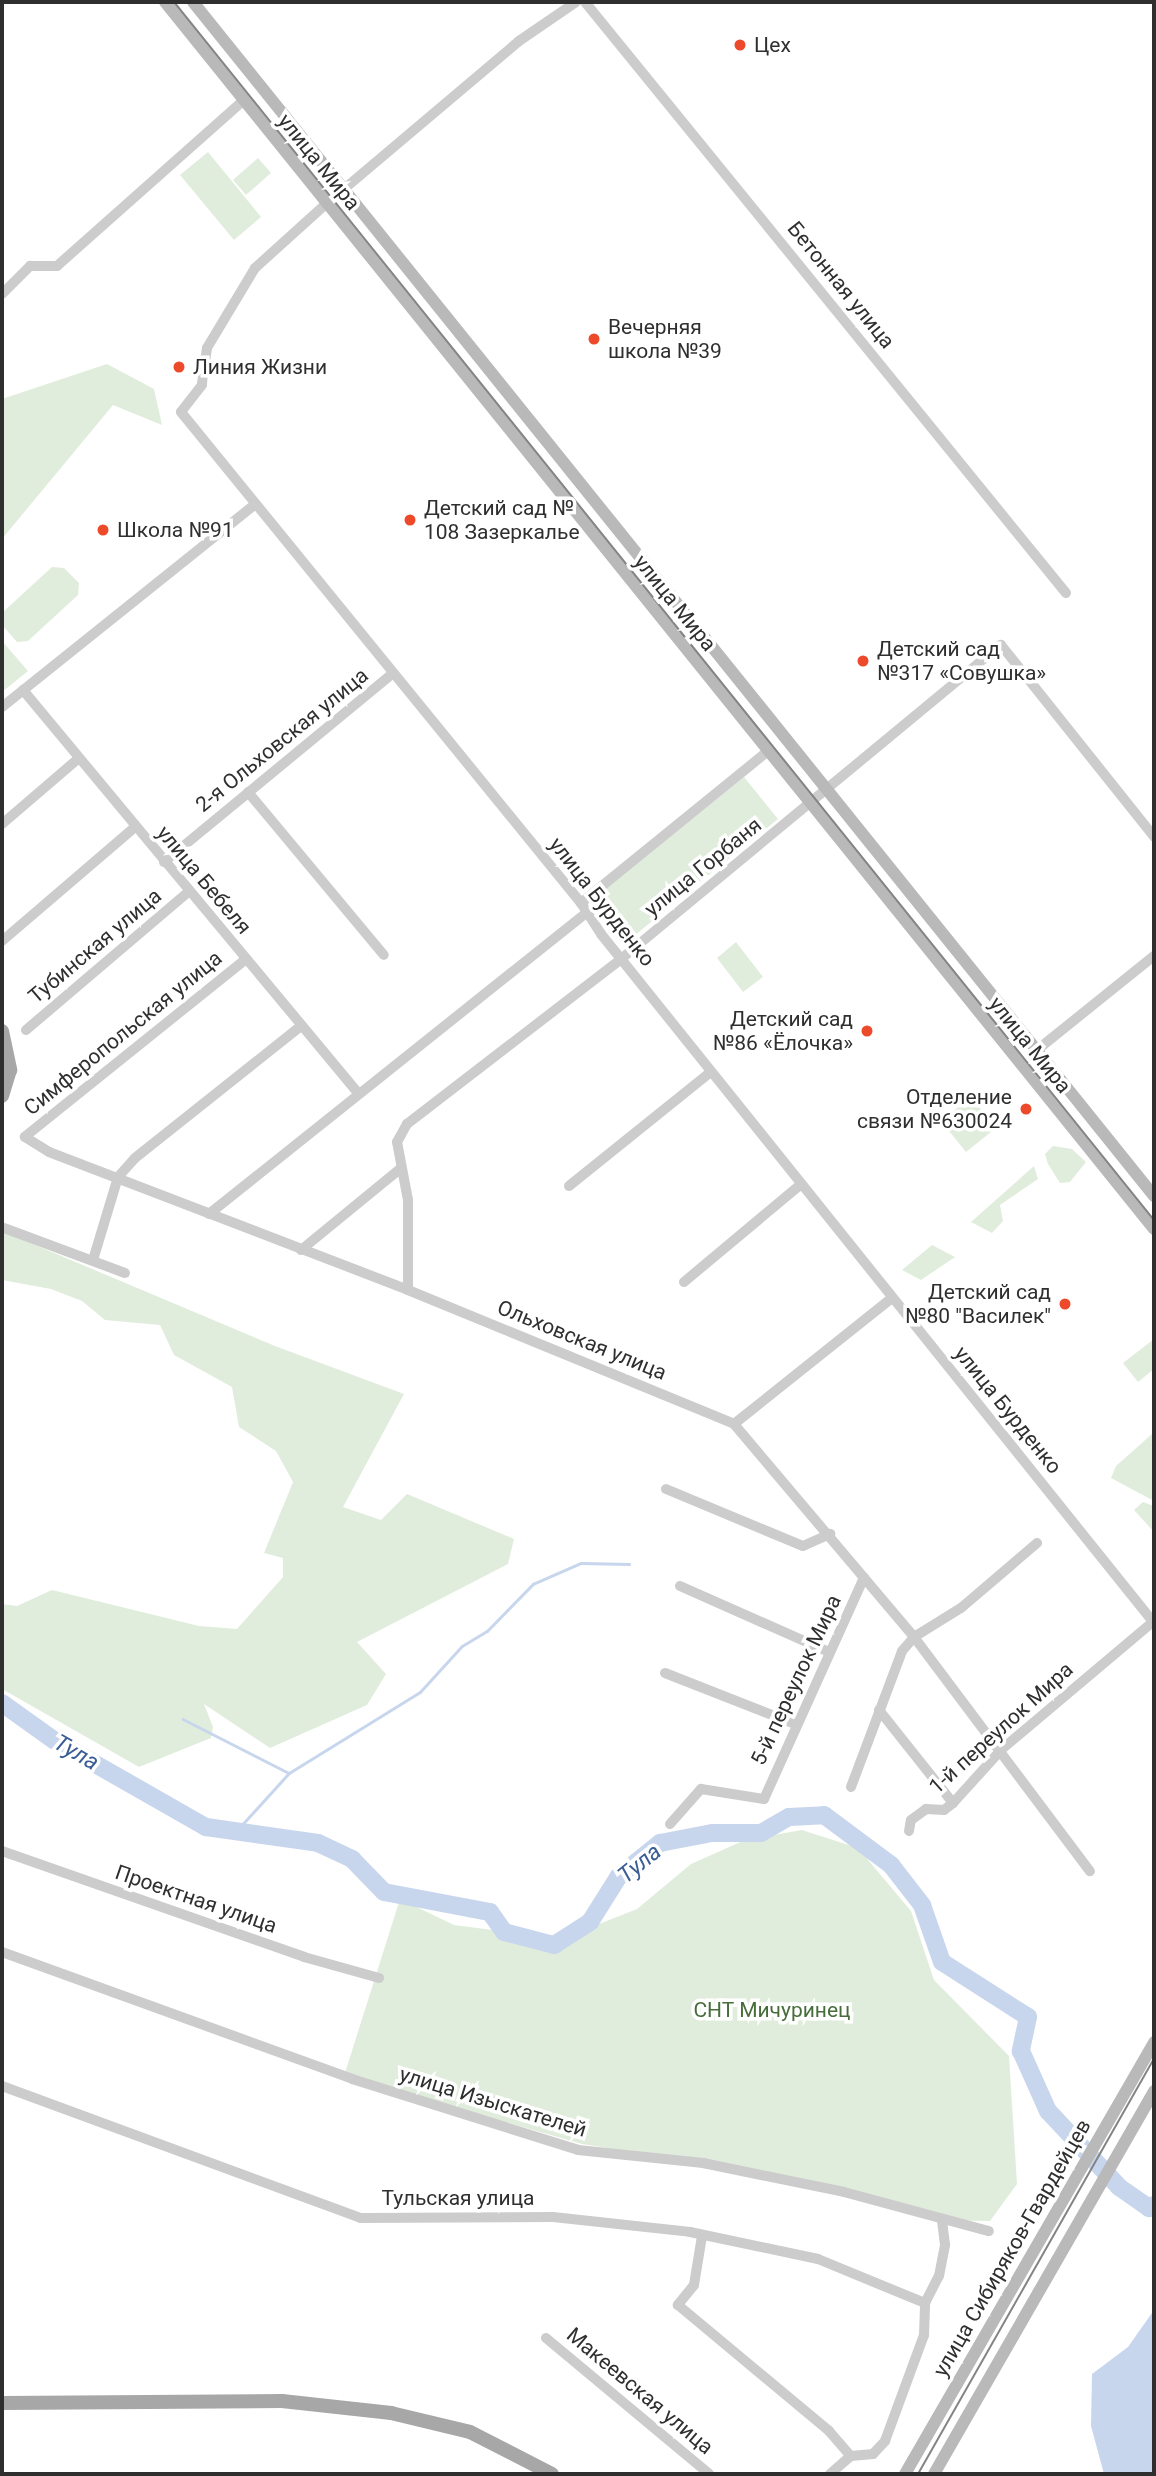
<!DOCTYPE html>
<meta charset="utf-8">
<style>
body{margin:0}
#map{position:relative;width:1156px;height:2476px;overflow:hidden;background:#fff;font-family:Roboto,sans-serif}
div>[style]{position:absolute}
.green>*{inset:0;background:#e1eddc}
.water>*{inset:0;background:#c8d6ed}
.stream>*{height:2.5px;margin:-1.25px;padding:0 1.25px;transform-origin:1.25px;border-radius:1.25px;background:#c8d6ed}
.river>*{height:18px;margin:-9px;padding:0 9px;transform-origin:9px;border-radius:9px;background:#c8d6ed}
.street>*{height:10px;margin:-5px;padding:0 5px;transform-origin:5px;border-radius:5px;background:#ccc}
.secondary>*{height:12px;margin:-6px;padding:0 6px;transform-origin:6px;border-radius:6px;background:#b9b9b9}
.primary>*{height:14px;margin:-7px;padding:0 7px;transform-origin:7px;border-radius:7px;background:#a7a7a7}
.tram>*{height:2px;margin:-1px;padding:0 1px;transform-origin:1px;border-radius:1px;background:#848484}
.dots>*{width:19px;height:19px;translate:-50% -50%;box-sizing:border-box;border:4px solid #fff;border-radius:50%}
span{translate:-50% -50%;white-space:nowrap;text-align:center;line-height:1.15;-webkit-text-stroke:7px #fff;paint-order:stroke}
.poi-label{font-size:21px;color:#2f2f2f}
.left{translate:0 -50%;text-align:left}
.right{translate:-100% -50%;text-align:right}
.street-label{font-size:21px;color:#2f2f2f}
.park-label{font-size:21px;color:#466d3a}
.water-label{font-size:23px;color:#395c95;font-style:italic}
.frame{position:absolute;inset:0;border:4px solid #2f2f2f;pointer-events:none}
</style>
<div id="map">
<div class="green">
<div style="clip-path:polygon(208px 152px,261px 217px,234px 240px,180px 175px)"></div>
<div style="clip-path:polygon(258px 158px,271px 173px,246px 195px,233px 180px)"></div>
<div style="clip-path:polygon(107px 364px,154px 389px,162px 425px,113px 405px,2px 539px,2px 399px)"></div>
<div style="clip-path:polygon(52px 567px,64px 568px,79px 583px,78px 595px,28px 641px,17px 642px,2px 625px,3px 612px)"></div>
<div style="clip-path:polygon(2px 641px,28px 671px,2px 692px)"></div>
<div style="clip-path:polygon(744px 777px,778px 819px,629px 940px,596px 897px)"></div>
<div style="clip-path:polygon(736px 942px,763px 977px,743px 992px,717px 958px)"></div>
<div style="clip-path:polygon(971px 1097px,996px 1128px,966px 1152px,941px 1121px)"></div>
<div style="clip-path:polygon(1053px 1146px,1072px 1149px,1086px 1162px,1070px 1182px,1060px 1183px,1048px 1164px,1045px 1154px)"></div>
<div style="clip-path:polygon(1034px 1166px,1038px 1179px,1000px 1205px,1003px 1221px,992px 1233px,971px 1222px)"></div>
<div style="clip-path:polygon(2px 1231px,275px 1346px,404px 1394px,343px 1507px,381px 1520px,407px 1494px,514px 1539px,508px 1564px,357px 1642px,386px 1674px,367px 1705px,270px 1748px,204px 1704px,213px 1727px,211px 1738px,139px 1767px,2px 1689px,2px 1604px,17px 1606px,52px 1590px,199px 1626px,237px 1629px,283px 1577px,283px 1558px,264px 1553px,293px 1482px,276px 1451px,239px 1427px,232px 1387px,174px 1355px,160px 1325px,105px 1320px,82px 1301px,51px 1289px,2px 1280px)"></div>
<div style="clip-path:polygon(932px 1245px,955px 1257px,921px 1280px,902px 1270px)"></div>
<div style="clip-path:polygon(1154px 1339px,1154px 1369px,1138px 1382px,1123px 1363px)"></div>
<div style="clip-path:polygon(1154px 1419px,1154px 1501px,1111px 1478px,1116px 1466px,1152px 1434px)"></div>
<div style="clip-path:polygon(1143px 1502px,1154px 1506px,1154px 1532px,1134px 1510px)"></div>
<div style="clip-path:polygon(802px 1830px,858px 1848px,911px 1911px,934px 1980px,1009px 2056px,1017px 2184px,990px 2221px,940px 2220px,703px 2163px,582px 2144px,344px 2076px,400px 1899px,454px 1925px,561px 1939px,637px 1909px,691px 1864px,745px 1840px)"></div>
</div>
<div class="water">
<div style="clip-path:polygon(1154px 2310px,1154px 2474px,1104px 2474px,1091px 2426px,1092px 2374px,1128px 2347px)"></div>
</div>
<div class="stream">
<div style="left:183px;top:1719px;width:119px;rotate:27deg"></div>
<div style="left:206px;top:1827px;width:33px;rotate:2deg"></div>
<div style="left:239px;top:1828px;width:74px;rotate:-47.7deg"></div>
<div style="left:289px;top:1773px;width:154px;rotate:-31.7deg"></div>
<div style="left:420px;top:1692px;width:62px;rotate:-47.6deg"></div>
<div style="left:462px;top:1646px;width:29px;rotate:-31deg"></div>
<div style="left:487px;top:1631px;width:66px;rotate:-45.6deg"></div>
<div style="left:533px;top:1584px;width:52px;rotate:-23.6deg"></div>
<div style="left:581px;top:1563px;width:48px;rotate:1.2deg"></div>
</div>
<div class="river">
<div style="left:2px;top:1703px;width:65px;rotate:35.6deg"></div>
<div style="left:55px;top:1741px;width:174px;rotate:29.7deg"></div>
<div style="left:206px;top:1827px;width:113px;rotate:8.1deg"></div>
<div style="left:318px;top:1843px;width:38px;rotate:25deg"></div>
<div style="left:352px;top:1859px;width:46px;rotate:45.9deg"></div>
<div style="left:384px;top:1892px;width:108px;rotate:10.7deg"></div>
<div style="left:490px;top:1912px;width:24px;rotate:55deg"></div>
<div style="left:504px;top:1932px;width:52px;rotate:14.6deg"></div>
<div style="left:554px;top:1945px;width:43px;rotate:-32.6deg"></div>
<div style="left:590px;top:1922px;width:54px;rotate:-57.8deg"></div>
<div style="left:619px;top:1876px;width:53px;rotate:-38.8deg"></div>
<div style="left:660px;top:1843px;width:53px;rotate:-10.9deg"></div>
<div style="left:712px;top:1833px;width:49px"></div>
<div style="left:761px;top:1833px;width:32px;rotate:-30deg"></div>
<div style="left:789px;top:1817px;width:35px;rotate:-3deg"></div>
<div style="left:824px;top:1815px;width:84px;rotate:36.7deg"></div>
<div style="left:891px;top:1865px;width:51px;rotate:52.2deg"></div>
<div style="left:922px;top:1905px;width:60px;rotate:70.7deg"></div>
<div style="left:942px;top:1962px;width:102px;rotate:32.6deg"></div>
<div style="left:1028px;top:2017px;width:35px;rotate:102deg"></div>
<div style="left:1021px;top:2051px;width:66px;rotate:65.8deg"></div>
<div style="left:1048px;top:2111px;width:104px;rotate:46.9deg"></div>
<div style="left:1119px;top:2187px;width:37px;rotate:35deg"></div>
<div style="left:1149px;top:2208px;width:6px;rotate:-31deg"></div>
</div>
<div class="street">
<div style="left:585px;top:2px;width:762px;rotate:50.86deg"></div>
<div style="left:344px;top:189px;width:229px;rotate:-40.2deg"></div>
<div style="left:519px;top:41px;width:69px;rotate:-34.4deg"></div>
<div style="left:327px;top:203px;width:97px;rotate:137.9deg"></div>
<div style="left:255px;top:268px;width:93px;rotate:121deg"></div>
<div style="left:207px;top:348px;width:37px;rotate:98deg"></div>
<div style="left:202px;top:385px;width:34px;rotate:128deg"></div>
<div style="left:181px;top:412px;width:633px;rotate:50.83deg"></div>
<div style="left:581px;top:903px;width:37px;rotate:57deg"></div>
<div style="left:601px;top:934px;width:883px;rotate:51.25deg"></div>
<div style="left:2px;top:294px;width:40px;rotate:-45deg"></div>
<div style="left:30px;top:266px;width:27px"></div>
<div style="left:57px;top:266px;width:250px;rotate:-41.6deg"></div>
<div style="left:23px;top:690px;width:524px;rotate:50.26deg"></div>
<div style="left:2px;top:707px;width:324px;rotate:-38.7deg"></div>
<div style="left:248px;top:792px;width:212px;rotate:50.2deg"></div>
<div style="left:2px;top:824px;width:101px;rotate:-40.6deg"></div>
<div style="left:164px;top:862px;width:296px;rotate:-39.5deg"></div>
<div style="left:581px;top:903px;width:242px;rotate:-39.1deg"></div>
<div style="left:2px;top:941px;width:175px;rotate:-40.6deg"></div>
<div style="left:246px;top:959px;width:284px;rotate:141.2deg"></div>
<div style="left:25px;top:1137px;width:28px;rotate:32deg"></div>
<div style="left:49px;top:1152px;width:385px;rotate:21deg"></div>
<div style="left:408px;top:1290px;width:352px;rotate:22.3deg"></div>
<div style="left:734px;top:1424px;width:279px;rotate:49.8deg"></div>
<div style="left:914px;top:1637px;width:293px;rotate:53.1deg"></div>
<div style="left:26px;top:1030px;width:213px;rotate:-40.4deg"></div>
<div style="left:1037px;top:1050px;width:150px;rotate:-38.8deg"></div>
<div style="left:569px;top:1186px;width:182px;rotate:-38.8deg"></div>
<div style="left:209px;top:1214px;width:482px;rotate:-38.6deg"></div>
<div style="left:4px;top:1228px;width:129px;rotate:20.4deg"></div>
<div style="left:301px;top:1250px;width:128px;rotate:-39.3deg"></div>
<div style="left:93px;top:1260px;width:87px;rotate:-73.2deg"></div>
<div style="left:118px;top:1177px;width:25px;rotate:-48deg"></div>
<div style="left:135px;top:1158px;width:212px;rotate:-38.5deg"></div>
<div style="left:684px;top:1282px;width:153px;rotate:-39.9deg"></div>
<div style="left:408px;top:1290px;width:90px;rotate:-90deg"></div>
<div style="left:408px;top:1200px;width:59px;rotate:-100.7deg"></div>
<div style="left:397px;top:1142px;width:21px;rotate:-61deg"></div>
<div style="left:407px;top:1124px;width:270px;rotate:-37.6deg"></div>
<div style="left:621px;top:959px;width:493px;rotate:-39.6deg"></div>
<div style="left:1001px;top:645px;width:246px;rotate:51.4deg"></div>
<div style="left:734px;top:1424px;width:202px;rotate:-38.6deg"></div>
<div style="left:666px;top:1489px;width:148px;rotate:22.6deg"></div>
<div style="left:803px;top:1546px;width:30px;rotate:-24deg"></div>
<div style="left:680px;top:1586px;width:163px;rotate:23.9deg"></div>
<div style="left:665px;top:1673px;width:140px;rotate:21.4deg"></div>
<div style="left:879px;top:1710px;width:119px;rotate:51.5deg"></div>
<div style="left:851px;top:1787px;width:145px;rotate:-69.4deg"></div>
<div style="left:902px;top:1651px;width:18px;rotate:-49deg"></div>
<div style="left:914px;top:1637px;width:55px;rotate:-31.7deg"></div>
<div style="left:961px;top:1608px;width:100px;rotate:-40.5deg"></div>
<div style="left:670px;top:1824px;width:47px;rotate:-48.5deg"></div>
<div style="left:701px;top:1789px;width:64px;rotate:9deg"></div>
<div style="left:764px;top:1799px;width:243px;rotate:-65.7deg"></div>
<div style="left:909px;top:1831px;width:11px;rotate:-80deg"></div>
<div style="left:911px;top:1820px;width:19px;rotate:-36deg"></div>
<div style="left:926px;top:1809px;width:18px;rotate:3deg"></div>
<div style="left:944px;top:1810px;width:11px;rotate:-38deg"></div>
<div style="left:953px;top:1803px;width:73px;rotate:-47.8deg"></div>
<div style="left:1002px;top:1749px;width:199px;rotate:-40.1deg"></div>
<div style="left:2px;top:1851px;width:320px;rotate:19.3deg"></div>
<div style="left:304px;top:1957px;width:78px;rotate:15.6deg"></div>
<div style="left:2px;top:1952px;width:372px;rotate:19.9deg"></div>
<div style="left:352px;top:2079px;width:237px;rotate:17.4deg"></div>
<div style="left:578px;top:2150px;width:126px;rotate:5.9deg"></div>
<div style="left:703px;top:2163px;width:144px;rotate:11.6deg"></div>
<div style="left:844px;top:2192px;width:150px;rotate:15.1deg"></div>
<div style="left:2px;top:2086px;width:382px;rotate:20.2deg"></div>
<div style="left:360px;top:2218px;width:193px;rotate:-0.3deg"></div>
<div style="left:553px;top:2217px;width:138px;rotate:6.2deg"></div>
<div style="left:690px;top:2232px;width:131px;rotate:11.9deg"></div>
<div style="left:818px;top:2259px;width:116px;rotate:22.4deg"></div>
<div style="left:702px;top:2236px;width:50px;rotate:99.3deg"></div>
<div style="left:694px;top:2285px;width:26px;rotate:129deg"></div>
<div style="left:678px;top:2305px;width:197px;rotate:39.8deg"></div>
<div style="left:829px;top:2431px;width:33px;rotate:49deg"></div>
<div style="left:546px;top:2338px;width:212px;rotate:39.8deg"></div>
<div style="left:851px;top:2456px;width:22px;rotate:-5deg"></div>
<div style="left:873px;top:2454px;width:18px;rotate:-47deg"></div>
<div style="left:885px;top:2441px;width:113px;rotate:-69.8deg"></div>
<div style="left:924px;top:2335px;width:32px;rotate:-88deg"></div>
<div style="left:925px;top:2303px;width:30px;rotate:-63deg"></div>
<div style="left:939px;top:2276px;width:32px;rotate:-79deg"></div>
<div style="left:945px;top:2245px;width:25px;rotate:-97deg"></div>
<div style="left:830px;top:2474px;width:28px;rotate:-41deg"></div>
</div>
<div class="secondary">
<div style="left:165px;top:2px;width:1576px;rotate:51.13deg"></div>
<div style="left:193px;top:2px;width:1533px;rotate:51.17deg"></div>
<div style="left:905px;top:2474px;width:499px;rotate:-60deg"></div>
<div style="left:934px;top:2474px;width:442px;rotate:-60.1deg"></div>
</div>
<div class="primary">
<div style="left:2px;top:1031px;width:40px;rotate:78deg"></div>
<div style="left:10px;top:1070px;width:27px;rotate:107deg"></div>
<div style="left:2px;top:2403px;width:280px;rotate:-0.4deg"></div>
<div style="left:282px;top:2401px;width:110px;rotate:6.3deg"></div>
<div style="left:391px;top:2413px;width:81px;rotate:13.5deg"></div>
<div style="left:470px;top:2432px;width:92px;rotate:27.1deg"></div>
</div>
<div class="tram">
<div style="left:174px;top:2px;width:1563px;rotate:51.18deg"></div>
<div style="left:918px;top:2474px;width:477px;rotate:-60.4deg"></div>
</div>
<div class="dots">
<div style="left:740px;top:45px;background:#ed492b"></div>
<div style="left:594px;top:339px;background:#ed492b"></div>
<div style="left:179px;top:367px;background:#ed492b"></div>
<div style="left:410px;top:520px;background:#ed492b"></div>
<div style="left:103px;top:530px;background:#ed492b"></div>
<div style="left:863px;top:661px;background:#ed492b"></div>
<div style="left:867px;top:1031px;background:#ed492b"></div>
<div style="left:1026px;top:1109px;background:#ed492b"></div>
<div style="left:1065px;top:1304px;background:#ed492b"></div>
</div>
<div class="poi-label">
<span class="left" style="left:754px;top:45px">Цех</span>
<span class="left" style="left:608px;top:339px">Вечерняя<br>школа №39</span>
<span class="left" style="left:193px;top:367px">Линия Жизни</span>
<span class="left" style="left:424px;top:520px">Детский сад №<br>108 Зазеркалье</span>
<span class="left" style="left:117px;top:530px">Школа №91</span>
<span class="left" style="left:877px;top:661px">Детский сад<br>№317 «Совушка»</span>
<span class="right" style="left:853px;top:1031px">Детский сад<br>№86 «Ёлочка»</span>
<span class="right" style="left:1012px;top:1109px">Отделение<br>связи №630024</span>
<span class="right" style="left:1051px;top:1304px">Детский сад<br>№80 "Василек"</span>
</div>
<div class="street-label">
<span style="left:319px;top:162px;rotate:51deg">улица Мира</span>
<span style="left:841px;top:285px;rotate:51deg">Бетонная улица</span>
<span style="left:675px;top:603px;rotate:51deg">улица Мира</span>
<span style="left:282px;top:740px;rotate:-39deg">2-я Ольховская улица</span>
<span style="left:703px;top:867px;rotate:-39deg">улица Горбаня</span>
<span style="left:204px;top:880px;rotate:50deg">улица Бебеля</span>
<span style="left:602px;top:902px;rotate:52deg">улица Бурденко</span>
<span style="left:95px;top:946px;rotate:-40deg">Тубинская улица</span>
<span style="left:123px;top:1033px;rotate:-39deg">Симферопольская улица</span>
<span style="left:1030px;top:1045px;rotate:51deg">улица Мира</span>
<span style="left:582px;top:1340px;rotate:22deg">Ольховская улица</span>
<span style="left:1008px;top:1410px;rotate:51deg">улица Бурденко</span>
<span style="left:796px;top:1680px;rotate:-65deg">5-й переулок Мира</span>
<span style="left:1001px;top:1728px;rotate:-42deg">1-й переулок Мира</span>
<span style="left:196px;top:1899px;rotate:19deg">Проектная улица</span>
<span style="left:493px;top:2102px;rotate:17deg">улица Изыскателей</span>
<span style="left:458px;top:2198px">Тульская улица</span>
<span style="left:1012px;top:2248px;rotate:-60deg">улица Сибиряков-Гвардейцев</span>
<span style="left:640px;top:2391px;rotate:40deg">Макеевская улица</span>
</div>
<div class="park-label">
<span style="left:772px;top:2010px">СНТ Мичуринец</span>
</div>
<div class="water-label">
<span style="left:76px;top:1753px;rotate:30deg">Тула</span>
<span style="left:640px;top:1864px;rotate:-39deg">Тула</span>
</div>
<div class="frame"></div>
</div>
